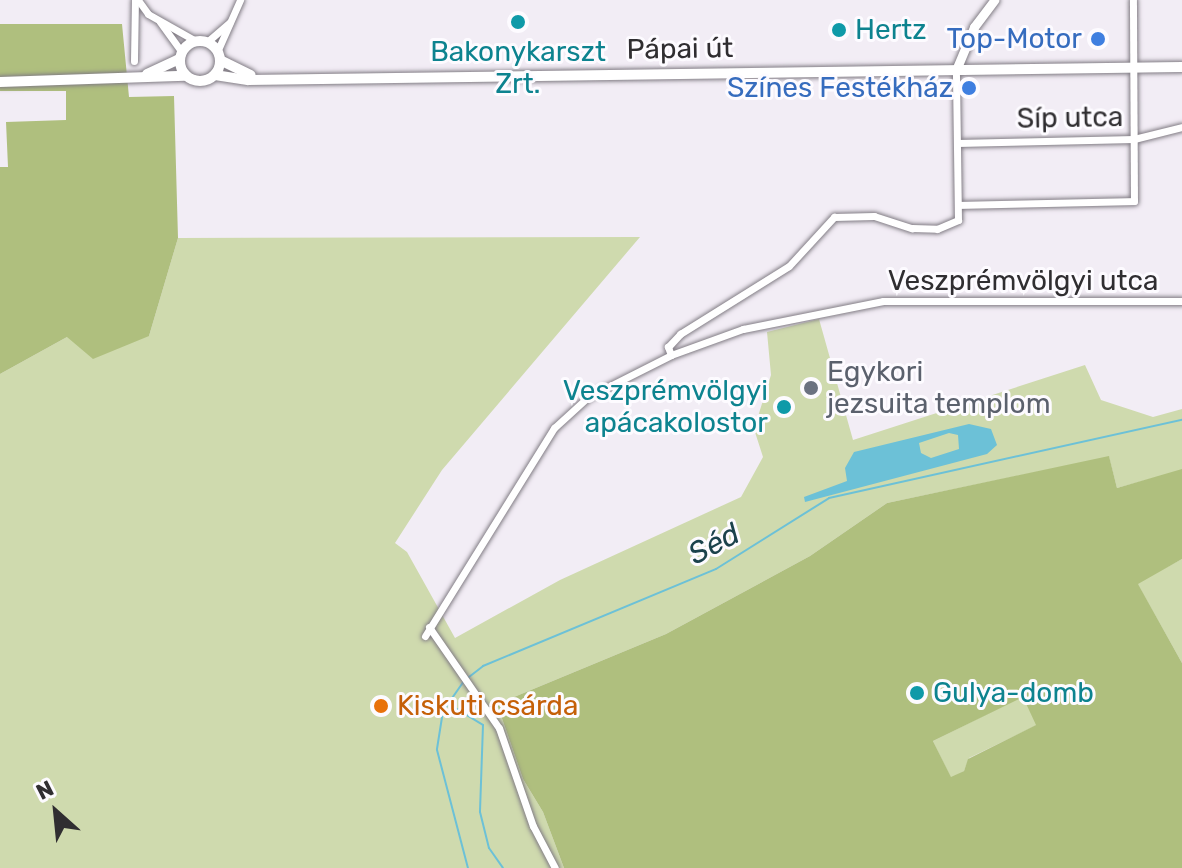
<!DOCTYPE html>
<meta charset="utf-8">
<style>
body{margin:0}
#map{position:relative;width:1182px;height:868px;overflow:hidden;background:#f2edf5;font-family:Rubik,sans-serif}
div>[style]{position:absolute}
.green>*{inset:0;background:#cfdaae}
.forest>*{inset:0;background:#afbf7e}
.water>*{inset:0;background:#6cc1d7}
.stream>*{height:2px;margin:-1px;padding:0 1px;transform-origin:1px;border-radius:1px;background:#6cc1d7}
.roads{filter:drop-shadow(0 0 2px #827d85) drop-shadow(0 0 2px #827d85)}
.minor>*{height:7px;margin:-3.5px;padding:0 3.5px;transform-origin:3.5px;border-radius:3.5px;background:#fff}
.tertiary>*{height:9px;margin:-4.5px;padding:0 4.5px;transform-origin:4.5px;border-radius:4.5px;background:#fff}
.secondary>*{height:10px;margin:-5px;padding:0 5px;transform-origin:5px;border-radius:5px;background:#fff}
.secondary>.ring{margin:-5px;padding:0;box-sizing:content-box;background:none;border:10px solid #fff;border-radius:50%}
.dots>*{width:22px;height:22px;translate:-50% -50%;box-sizing:border-box;border:4px solid #fdfbff;border-radius:50%}
span{translate:-50% -50%;white-space:nowrap;text-align:center;line-height:1.15;-webkit-text-stroke:6px #fdfbff;paint-order:stroke}
.culture-label{font-size:28px;color:#0d838f}
.left{translate:0 -50%;text-align:left}
.right{translate:-100% -50%;text-align:right}
.shop-label{font-size:28px;color:#366cbe}
.street-label{font-size:28px;color:#302e31}
.worship-label{font-size:28px;color:#5b616d}
.food-label{font-size:28px;color:#c56008}
.water-label{font-size:30px;color:#1b424c;font-style:italic}
.north{position:absolute;left:16px;top:772px;width:80px;height:80px;-webkit-text-stroke:6px #fdfbff;paint-order:stroke;rotate:333deg;font-size:22px;font-weight:700;line-height:32px;text-align:center;color:#302e31}
.north::after{content:'';display:block;margin:auto;width:28px;height:36px;background:#302e31;clip-path:polygon(50% 0,100% 100%,50% 72%,0 100%)}
</style>
<div id="map">
<div class="green">
<div style="clip-path:polygon(640px 237px,442px 470px,395px 543px,407px 552px,455px 638px,560px 580px,741px 497px,763px 457px,754px 429px,771px 375px,767px 332px,819px 319px,853px 440px,1085px 365px,1101px 400px,1153px 417px,1182px 409px,1182px 487px,1157px 477px,1117px 488px,1109px 457px,887px 503px,810px 556px,666px 634px,497px 704px,523px 779px,543px 812px,564px 868px,0 868px,0 374px,67px 337px,149px 336px,178px 238px)"></div>
<div style="clip-path:polygon(1182px 559px,1182px 663px,1137px 583px)"></div>
<div style="clip-path:polygon(1023px 696px,1037px 725px,969px 758px,964px 771px,951px 778px,933px 741px)"></div>
</div>
<div class="forest">
<div style="clip-path:polygon(0 24px,122px 24px,129px 97px,174px 96px,178px 238px,149px 336px,93px 359px,67px 337px,0 374px,0 167px,8px 167px,6px 122px,66px 120px,66px 91px,0 91px)"></div>
<div style="clip-path:polygon(evenodd,1109px 456px,1117px 488px,1182px 469px,1182px 559px,1138px 584px,1182px 663px,1182px 868px,564px 868px,543px 812px,523px 779px,497px 704px,666px 634px,810px 556px,887px 503px,1109px 456px,1023px 697px,1036px 725px,968px 759px,964px 771px,951px 777px,933px 741px,1023px 697px)"></div>
</div>
<div class="water">
<div style="clip-path:polygon(evenodd,969px 424px,991px 429px,997px 445px,987px 454px,805px 502px,804px 497px,847px 481px,845px 468px,854px 452px,969px 424px,949px 433px,958px 435px,959px 449px,931px 458px,921px 453px,919px 443px,949px 433px)"></div>
</div>
<div class="stream">
<div style="left:469px;top:677px;width:18px;rotate:-38deg"></div>
<div style="left:483px;top:666px;width:252px;rotate:-22.6deg"></div>
<div style="left:716px;top:569px;width:133px;rotate:-32.1deg"></div>
<div style="left:829px;top:498px;width:362px;rotate:-12.5deg"></div>
<div style="left:464px;top:681px;width:37px;rotate:125deg"></div>
<div style="left:443px;top:711px;width:39px;rotate:99deg"></div>
<div style="left:437px;top:750px;width:122px;rotate:75.3deg"></div>
<div style="left:447px;top:703px;width:42px;rotate:31.4deg"></div>
<div style="left:483px;top:725px;width:87px;rotate:92deg"></div>
<div style="left:480px;top:812px;width:37px;rotate:76deg"></div>
<div style="left:489px;top:848px;width:24px;rotate:55deg"></div>
</div>
<div class="roads">
<div class="minor">
<div style="left:138px;top:0;width:17px;rotate:54deg"></div>
<div style="left:148px;top:14px;width:55px;rotate:29.4deg"></div>
<div style="left:160px;top:22px;width:37px;rotate:54deg"></div>
<div style="left:207px;top:42px;width:30px;rotate:-41deg"></div>
<div style="left:217px;top:52px;width:57px;rotate:-66.1deg"></div>
<div style="left:134px;top:61px;width:61px;rotate:-89.1deg"></div>
<div style="left:957px;top:143px;width:177px;rotate:-1.3deg"></div>
<div style="left:1134px;top:139px;width:49px;rotate:-14deg"></div>
<div style="left:959px;top:205px;width:175px;rotate:-1.3deg"></div>
<div style="left:1134px;top:201px;width:201px;rotate:-90.3deg"></div>
<div style="left:671px;top:355px;width:9px;rotate:-111deg"></div>
<div style="left:668px;top:347px;width:18px;rotate:-47deg"></div>
<div style="left:680px;top:334px;width:128px;rotate:-32deg"></div>
<div style="left:789px;top:266px;width:67px;rotate:-47.4deg"></div>
<div style="left:834px;top:217px;width:40px;rotate:-1.4deg"></div>
<div style="left:874px;top:216px;width:40px;rotate:18deg"></div>
<div style="left:912px;top:228px;width:25px;rotate:2deg"></div>
<div style="left:937px;top:229px;width:23px;rotate:-23deg"></div>
<div style="left:958px;top:220px;width:150px;rotate:-90.8deg"></div>
<div style="left:429px;top:627px;width:123px;rotate:55.3deg"></div>
<div style="left:499px;top:728px;width:104px;rotate:70.9deg"></div>
<div style="left:533px;top:826px;width:47px;rotate:62.4deg"></div>
<div style="left:425px;top:636px;width:245px;rotate:-58.2deg"></div>
<div style="left:554px;top:428px;width:46px;rotate:-42.4deg"></div>
<div style="left:588px;top:397px;width:93px;rotate:-26.8deg"></div>
<div style="left:671px;top:355px;width:77px;rotate:-19.9deg"></div>
<div style="left:743px;top:329px;width:143px;rotate:-11.3deg"></div>
<div style="left:883px;top:301px;width:299px"></div>
</div>
<div class="tertiary">
<div style="left:956px;top:70px;width:47px;rotate:-67.3deg"></div>
<div style="left:974px;top:27px;width:34px;rotate:-53deg"></div>
</div>
<div class="secondary">
<div class="ring" style="left:180px;top:41px;width:30px;height:30px"></div>
<div style="left:220px;top:60px;width:34px;rotate:26deg"></div>
<div style="left:147px;top:74px;width:35px;rotate:-25deg"></div>
<div style="left:215px;top:75px;width:33px;rotate:9deg"></div>
<div style="left:248px;top:80px;width:934px;rotate:-0.8deg"></div>
<div style="left:0;top:82px;width:185px;rotate:-1.9deg"></div>
</div>
</div>
<div class="dots">
<div style="left:518px;top:22px;background:#0f9aa8"></div>
<div style="left:839px;top:30px;background:#0f9aa8"></div>
<div style="left:1098px;top:39px;background:#3f7fe0"></div>
<div style="left:969px;top:88px;background:#3f7fe0"></div>
<div style="left:811px;top:388px;background:#6b7280"></div>
<div style="left:784px;top:407px;background:#0f9aa8"></div>
<div style="left:917px;top:693px;background:#0f9aa8"></div>
<div style="left:381px;top:706px;background:#e8710a"></div>
</div>
<div class="culture-label">
<span class="left" style="left:855px;top:30px">Hertz</span>
<span style="left:518px;top:68px">Bakonykarszt<br>Zrt.</span>
<span class="right" style="left:768px;top:407px">Veszprémvölgyi<br>apácakolostor</span>
<span class="left" style="left:933px;top:693px">Gulya-domb</span>
</div>
<div class="shop-label">
<span class="right" style="left:1082px;top:39px">Top-Motor</span>
<span class="right" style="left:953px;top:88px">Színes Festékház</span>
</div>
<div class="street-label">
<span style="left:680px;top:49px;rotate:-1deg">Pápai út</span>
<span style="left:1070px;top:118px;rotate:-1deg">Síp utca</span>
<span style="left:1023px;top:281px">Veszprémvölgyi utca</span>
</div>
<div class="worship-label">
<span class="left" style="left:827px;top:388px">Egykori<br>jezsuita templom</span>
</div>
<div class="food-label">
<span class="left" style="left:397px;top:706px">Kiskuti csárda</span>
</div>
<div class="water-label">
<span style="left:714px;top:544px;rotate:-28deg">Séd</span>
</div>
<div class="north">N</div>
</div>
